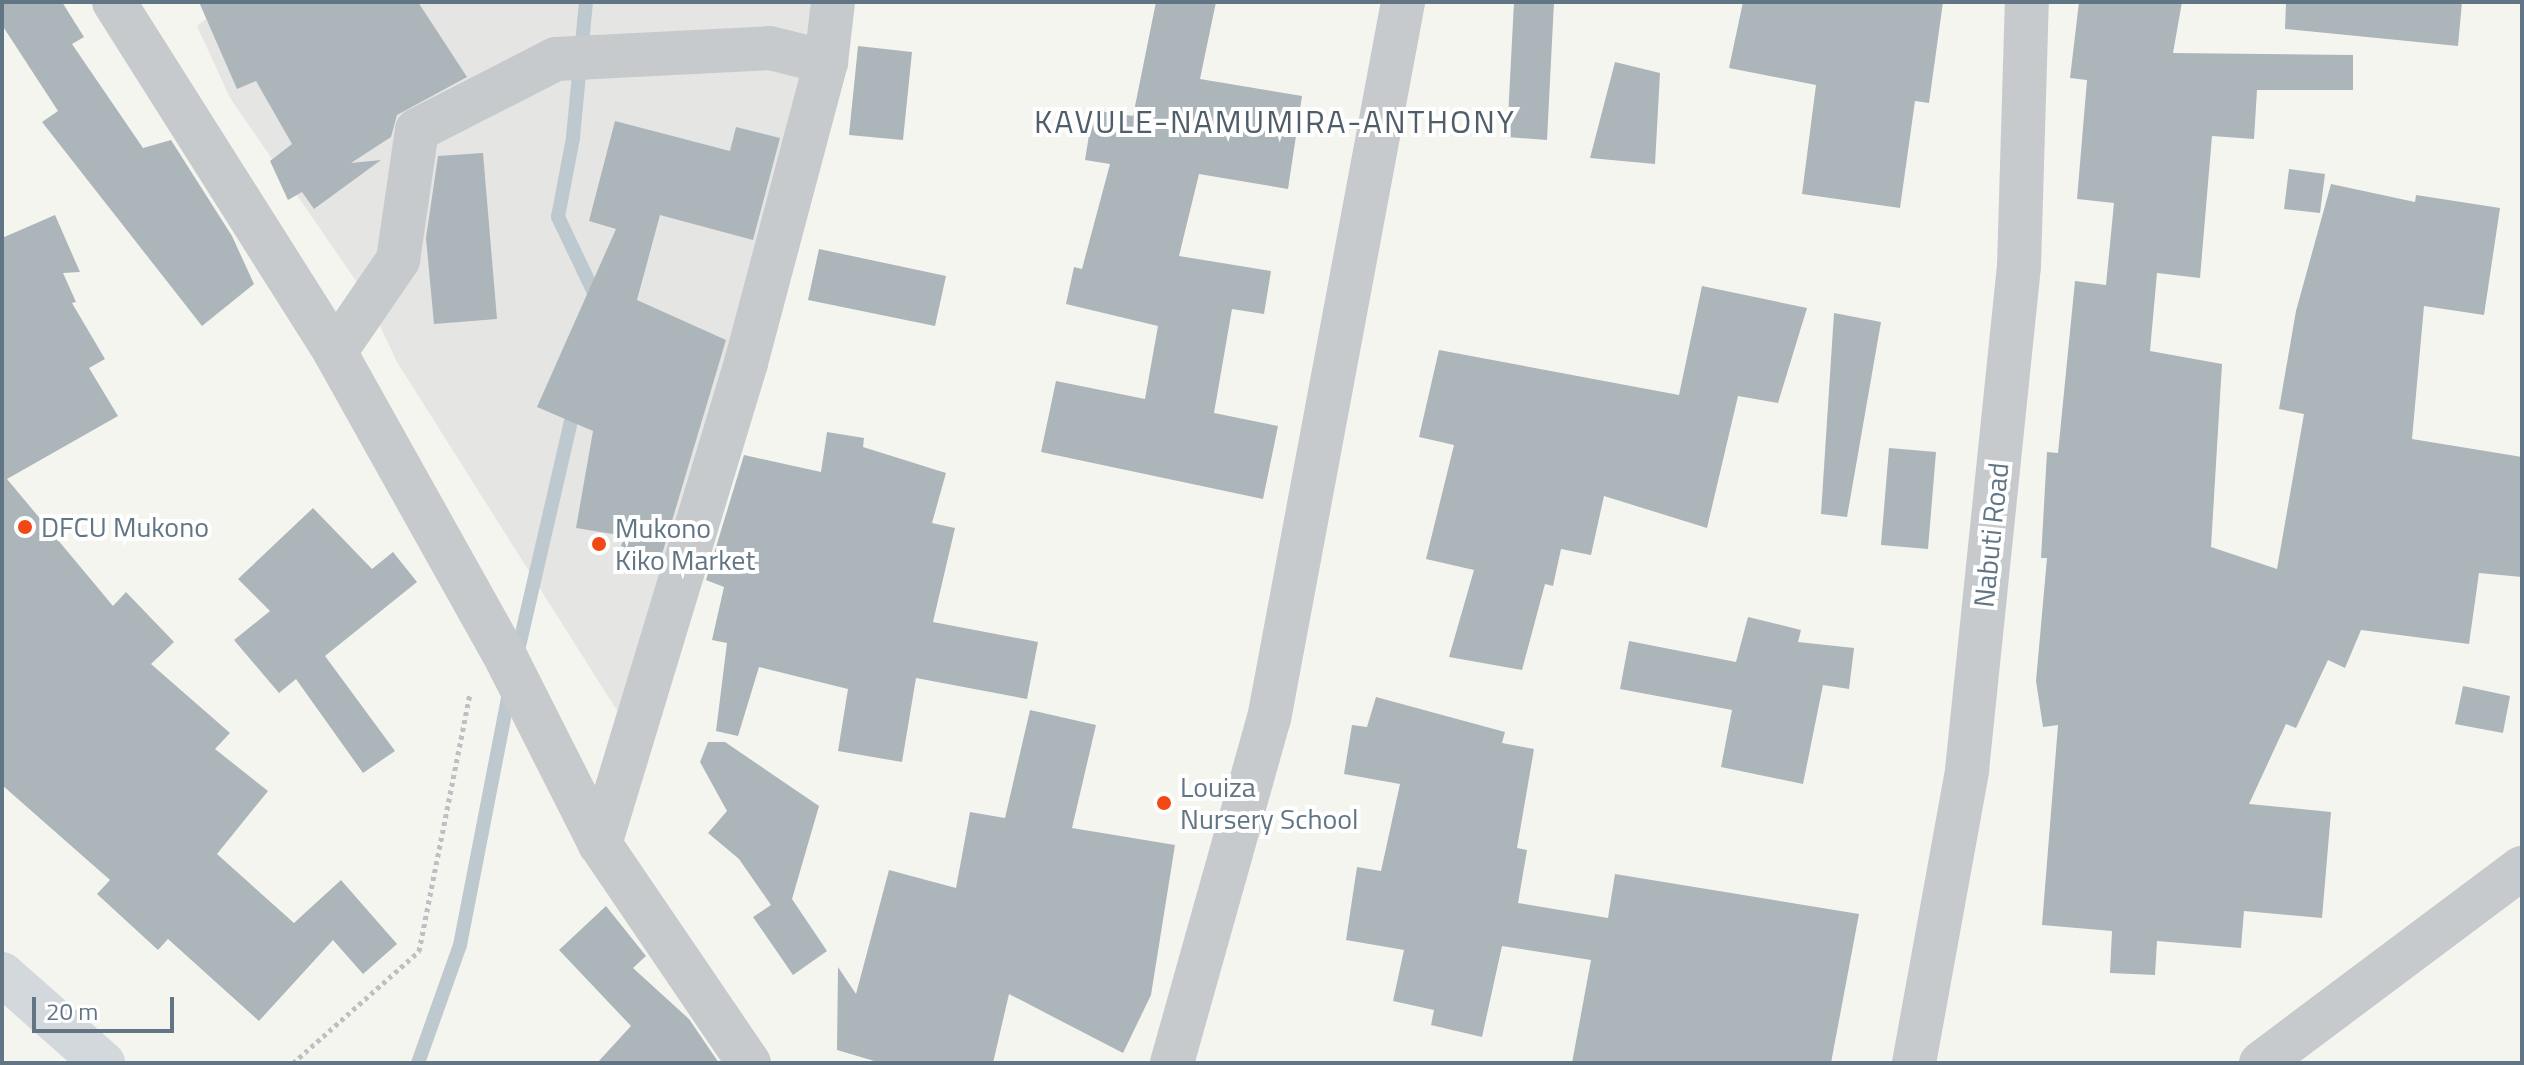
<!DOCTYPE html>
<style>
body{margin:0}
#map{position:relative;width:2524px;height:1065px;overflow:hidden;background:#f5f5f0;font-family:"Titillium Web",sans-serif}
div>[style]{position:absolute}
.built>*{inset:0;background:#e5e6e4}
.stream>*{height:14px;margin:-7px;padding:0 7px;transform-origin:7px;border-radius:7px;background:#bdc9ce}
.building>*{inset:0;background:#acb5b9}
.path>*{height:5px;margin-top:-2.5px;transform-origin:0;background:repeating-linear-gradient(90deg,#bdc0c2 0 4px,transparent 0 8px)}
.minor>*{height:44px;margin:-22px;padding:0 22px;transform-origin:22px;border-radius:22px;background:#c7cacd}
.highway>*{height:44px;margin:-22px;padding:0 22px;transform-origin:22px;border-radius:22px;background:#d2d8dc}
.dots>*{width:22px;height:22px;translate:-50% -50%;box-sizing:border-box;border:4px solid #fff;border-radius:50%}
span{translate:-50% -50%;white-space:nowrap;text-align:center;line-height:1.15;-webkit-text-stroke:8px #fff;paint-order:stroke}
.poi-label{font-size:28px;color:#617584}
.left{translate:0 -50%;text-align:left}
.street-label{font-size:28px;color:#617584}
.quarter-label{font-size:32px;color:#505e69;letter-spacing:2px}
.frame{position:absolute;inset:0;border:4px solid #617584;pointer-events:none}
.scale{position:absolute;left:32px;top:997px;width:142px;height:36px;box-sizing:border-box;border:4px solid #617584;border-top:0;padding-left:10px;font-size:24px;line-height:28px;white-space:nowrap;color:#617584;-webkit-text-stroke:6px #fff;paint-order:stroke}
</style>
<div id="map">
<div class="built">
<div style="clip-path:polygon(227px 2px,833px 2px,626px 725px,397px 362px,365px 294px,230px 98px,197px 26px)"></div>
</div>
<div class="stream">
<div style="left:586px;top:2px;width:137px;rotate:95.5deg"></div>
<div style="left:573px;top:138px;width:80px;rotate:100.8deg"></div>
<div style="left:558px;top:217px;width:93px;rotate:64.5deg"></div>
<div style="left:517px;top:655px;width:259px;rotate:-77deg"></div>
<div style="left:418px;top:1063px;width:125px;rotate:-70.4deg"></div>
<div style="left:460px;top:945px;width:263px;rotate:-79deg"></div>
</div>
<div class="building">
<div style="clip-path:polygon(2px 2px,62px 2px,84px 37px,72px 44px,143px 148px,171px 140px,232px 236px,254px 284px,202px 326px,42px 122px,58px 111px,2px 25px)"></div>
<div style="clip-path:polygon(199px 2px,418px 2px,467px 77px,397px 115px,391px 137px,351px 163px,381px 160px,314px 209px,302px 192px,288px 200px,270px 161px,292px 144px,256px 81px,237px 89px)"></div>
<div style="clip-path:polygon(1156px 2px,1216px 2px,1200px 79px,1302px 96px,1288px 189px,1199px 174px,1179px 256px,1271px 271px,1264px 314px,1232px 309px,1214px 413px,1278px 426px,1263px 499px,1041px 452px,1056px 381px,1145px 399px,1158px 326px,1066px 304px,1074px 267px,1082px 269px,1110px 164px,1085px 160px,1093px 110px,1133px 116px)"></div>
<div style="clip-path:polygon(1514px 2px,1554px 2px,1547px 140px,1507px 137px)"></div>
<div style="clip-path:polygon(1743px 2px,1943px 2px,1929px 103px,1915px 101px,1900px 208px,1802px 194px,1816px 85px,1729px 68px)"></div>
<div style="clip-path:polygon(2079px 2px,2182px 2px,2173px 53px,2353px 55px,2353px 90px,2257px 90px,2254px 139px,2212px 136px,2200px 278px,2157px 273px,2150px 351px,2222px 364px,2211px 547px,2277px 569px,2304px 414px,2279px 409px,2296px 311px,2331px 184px,2415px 202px,2416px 195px,2500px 208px,2484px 315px,2424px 306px,2412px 439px,2522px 457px,2522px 577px,2479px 573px,2469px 644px,2361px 630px,2345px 668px,2328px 660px,2296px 728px,2286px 724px,2249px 804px,2331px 812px,2322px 918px,2244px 911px,2241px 948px,2157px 941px,2155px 975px,2110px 973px,2112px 931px,2042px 925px,2058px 725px,2043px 727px,2036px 681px,2047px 558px,2041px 558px,2047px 452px,2058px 453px,2075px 281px,2106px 285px,2114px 203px,2077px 199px,2087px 80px,2070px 78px)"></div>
<div style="clip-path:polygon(2286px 2px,2462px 2px,2458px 46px,2285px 29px)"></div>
<div style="clip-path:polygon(858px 46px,912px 52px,903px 140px,849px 135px)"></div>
<div style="clip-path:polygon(1615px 62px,1660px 73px,1655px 164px,1590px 158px)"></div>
<div style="clip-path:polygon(615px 121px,730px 151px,736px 127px,780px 138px,753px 240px,660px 215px,637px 300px,726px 340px,660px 561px,621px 546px,625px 536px,576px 528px,593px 431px,537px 407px,616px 229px,589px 221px)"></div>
<div style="clip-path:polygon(483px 153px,497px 319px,434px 324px,426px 238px,438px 156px)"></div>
<div style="clip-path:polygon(2289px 169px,2325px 174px,2320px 213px,2284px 209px)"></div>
<div style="clip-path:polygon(55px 215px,80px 272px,63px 273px,76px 302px,72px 303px,105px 359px,89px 368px,118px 416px,7px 479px,113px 606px,126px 592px,174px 642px,151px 664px,230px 733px,215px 749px,268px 791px,217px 854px,294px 923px,341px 880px,397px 944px,363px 974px,333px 940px,259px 1021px,168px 939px,158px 950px,97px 894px,110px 880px,2px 785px,2px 238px)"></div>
<div style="clip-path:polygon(819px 249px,946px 276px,935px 326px,808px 300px)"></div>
<div style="clip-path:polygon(1702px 286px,1807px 308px,1778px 403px,1738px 396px,1707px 528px,1604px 496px,1591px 555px,1561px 549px,1553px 586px,1545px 584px,1522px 670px,1449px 657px,1474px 570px,1426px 559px,1454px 445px,1419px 437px,1439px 350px,1679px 395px)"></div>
<div style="clip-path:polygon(1834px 313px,1881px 322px,1847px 517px,1821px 514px)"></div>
<div style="clip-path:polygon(827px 432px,864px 438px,863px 447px,946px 473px,932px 523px,955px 528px,933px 622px,1038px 642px,1027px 699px,916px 678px,902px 762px,838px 751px,848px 689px,759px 667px,738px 736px,716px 731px,727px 643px,712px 640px,724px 587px,706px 580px,744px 455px,821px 472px)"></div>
<div style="clip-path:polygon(1889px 448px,1936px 452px,1928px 549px,1881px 545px)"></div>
<div style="clip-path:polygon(313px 508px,372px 569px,393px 552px,417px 582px,325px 656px,395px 751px,363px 773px,296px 679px,279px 693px,234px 640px,270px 611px,238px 579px)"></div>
<div style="clip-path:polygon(1748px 617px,1801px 630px,1798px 642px,1854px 648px,1849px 689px,1823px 685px,1803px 784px,1721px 767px,1732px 710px,1620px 689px,1629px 641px,1736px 662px)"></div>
<div style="clip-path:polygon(2463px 686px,2510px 696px,2503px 733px,2455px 724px)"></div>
<div style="clip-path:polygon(1376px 697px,1505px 732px,1502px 743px,1534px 749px,1517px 848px,1527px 850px,1518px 903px,1608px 918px,1615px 874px,1859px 914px,1831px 1063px,1572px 1063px,1591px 960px,1502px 946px,1482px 1037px,1431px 1025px,1434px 1010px,1393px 1001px,1404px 950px,1346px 940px,1357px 867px,1381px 871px,1400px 784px,1344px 774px,1352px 725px,1367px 727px)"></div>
<div style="clip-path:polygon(1030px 710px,1096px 725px,1072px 828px,1175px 845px,1151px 995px,1123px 1053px,1009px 994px,993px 1063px,881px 1063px,837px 1050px,838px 967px,856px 994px,889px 870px,956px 888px,970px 812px,1005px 818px)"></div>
<div style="clip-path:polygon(708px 742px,725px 742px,819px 806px,792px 899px,827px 951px,793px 975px,753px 917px,771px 905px,739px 859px,708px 833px,727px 811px,700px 762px)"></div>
<div style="clip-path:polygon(606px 906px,646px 956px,633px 968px,689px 1019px,719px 1063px,597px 1063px,631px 1026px,559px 950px)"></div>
</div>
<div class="path">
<div style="left:293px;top:1063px;width:169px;rotate:-41.6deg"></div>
<div style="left:419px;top:951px;width:263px;rotate:-78.8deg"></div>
</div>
<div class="minor">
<div style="left:114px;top:2px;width:414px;rotate:57.7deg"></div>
<div style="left:335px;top:352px;width:353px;rotate:60.8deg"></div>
<div style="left:507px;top:660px;width:206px;rotate:63.2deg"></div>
<div style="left:600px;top:844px;width:265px;rotate:55.8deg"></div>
<div style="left:826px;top:62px;width:60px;rotate:-83.3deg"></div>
<div style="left:335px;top:352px;width:112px;rotate:-55.6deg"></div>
<div style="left:398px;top:260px;width:131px;rotate:-81.7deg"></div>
<div style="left:417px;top:130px;width:156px;rotate:-27.1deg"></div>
<div style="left:556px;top:59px;width:214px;rotate:-2.9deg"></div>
<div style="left:770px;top:48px;width:58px;rotate:14deg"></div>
<div style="left:826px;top:62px;width:311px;rotate:104.9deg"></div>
<div style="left:746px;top:363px;width:503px;rotate:106.88deg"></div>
<div style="left:1172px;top:1063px;width:357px;rotate:-74.3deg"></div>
<div style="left:1269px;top:719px;width:729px;rotate:-79.41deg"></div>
<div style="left:1914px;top:1063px;width:298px;rotate:-79.7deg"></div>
<div style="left:1967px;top:770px;width:507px;rotate:-84.11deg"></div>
<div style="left:2019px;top:266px;width:264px;rotate:-88.3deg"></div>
<div style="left:2261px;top:1063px;width:326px;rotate:-36.8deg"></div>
</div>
<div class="highway">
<div style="left:2px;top:974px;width:135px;rotate:41.4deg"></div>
</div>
<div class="dots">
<div style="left:25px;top:527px;background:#f14815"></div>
<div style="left:599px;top:544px;background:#f14815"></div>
<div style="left:1164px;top:803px;background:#f14815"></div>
</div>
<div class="poi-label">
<span class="left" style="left:41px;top:527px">DFCU Mukono</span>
<span class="left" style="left:615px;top:544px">Mukono<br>Kiko Market</span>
<span class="left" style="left:1180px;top:803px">Louiza<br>Nursery School</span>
</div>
<div class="street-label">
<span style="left:1991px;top:535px;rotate:-84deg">Nabuti Road</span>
</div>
<div class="quarter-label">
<span style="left:1275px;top:121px">KAVULE-NAMUMIRA-ANTHONY</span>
</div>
<div class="frame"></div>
<div class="scale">20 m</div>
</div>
